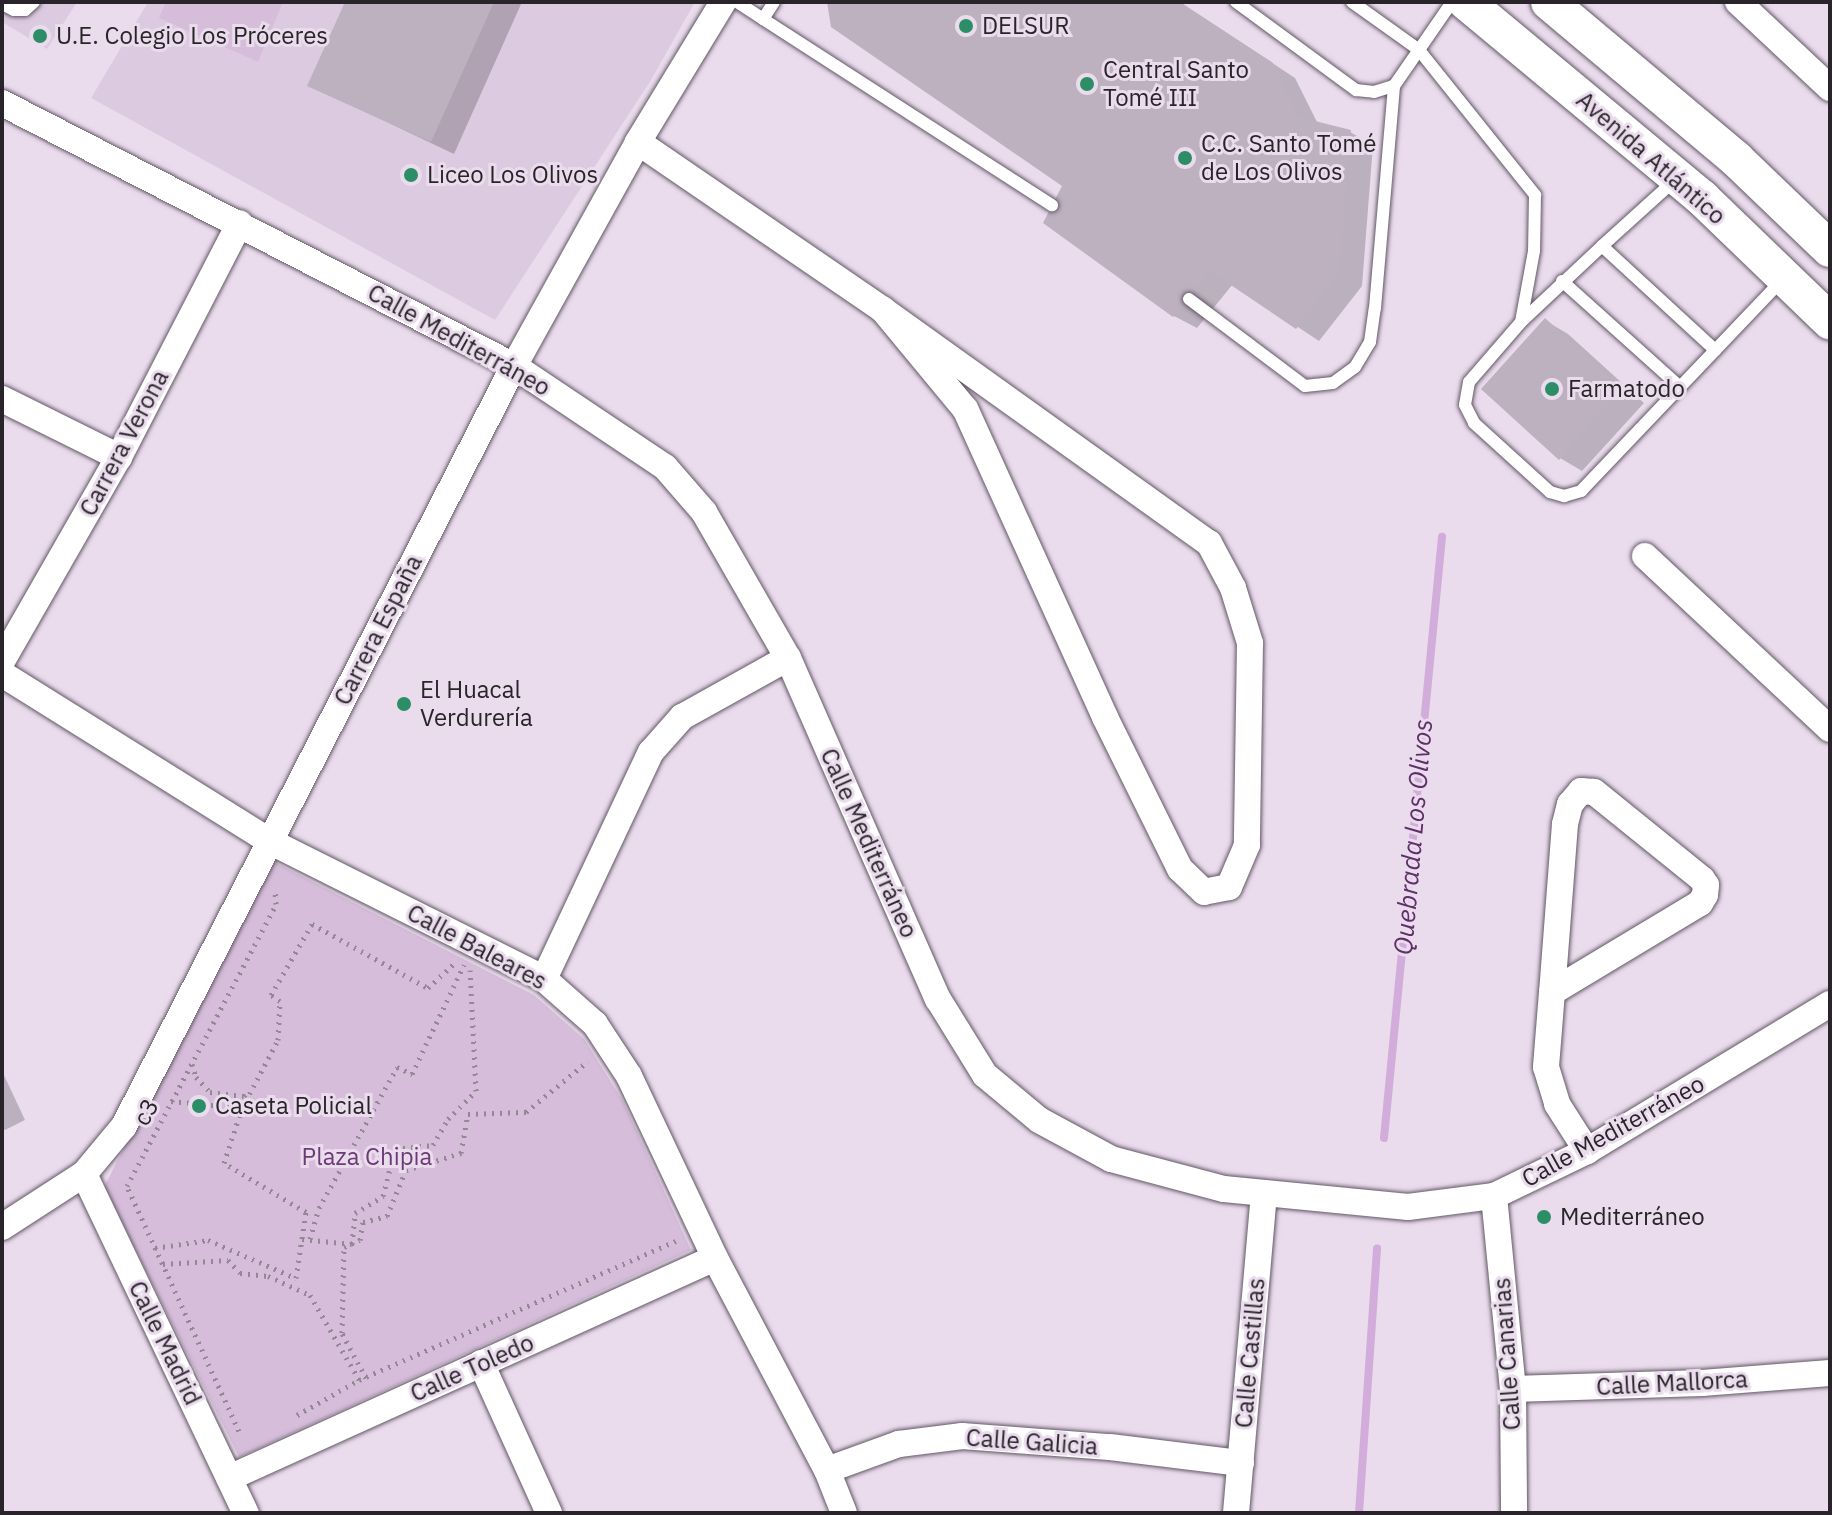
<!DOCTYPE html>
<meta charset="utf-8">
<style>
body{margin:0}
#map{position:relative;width:1832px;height:1515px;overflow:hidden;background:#eadced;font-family:"IBM Plex Sans",sans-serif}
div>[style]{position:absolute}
.built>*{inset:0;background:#dccbe0}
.green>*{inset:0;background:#d6bedb}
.shadow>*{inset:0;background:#0003}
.stream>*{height:8px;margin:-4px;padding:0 4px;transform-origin:4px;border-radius:4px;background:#d2acda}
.building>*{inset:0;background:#bdb0bf}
.path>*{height:5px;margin-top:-2.5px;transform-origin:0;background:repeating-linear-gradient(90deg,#928994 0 2px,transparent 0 8px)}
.roads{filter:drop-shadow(0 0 2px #625765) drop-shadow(0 0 2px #625765)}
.lane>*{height:12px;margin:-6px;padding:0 6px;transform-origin:6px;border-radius:6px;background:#fff}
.street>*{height:26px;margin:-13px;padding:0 13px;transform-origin:13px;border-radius:13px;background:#fff}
.secondary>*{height:36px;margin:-18px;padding:0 18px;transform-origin:18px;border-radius:18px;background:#fff}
.dots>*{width:22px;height:22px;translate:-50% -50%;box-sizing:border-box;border:4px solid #eadced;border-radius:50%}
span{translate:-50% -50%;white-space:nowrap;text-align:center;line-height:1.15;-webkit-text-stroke:6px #eadced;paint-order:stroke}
.poi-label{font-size:24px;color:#282429}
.left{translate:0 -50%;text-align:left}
.street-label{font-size:24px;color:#282429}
.park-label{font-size:24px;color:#6b3b75}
.water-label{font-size:26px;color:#5e2f68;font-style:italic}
.frame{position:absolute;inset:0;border:4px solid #282429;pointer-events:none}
</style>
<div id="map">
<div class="built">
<div style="clip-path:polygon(2px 2px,77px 2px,47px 49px,2px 22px)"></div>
<div style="clip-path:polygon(148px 2px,695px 2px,651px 80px,495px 320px,91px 98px)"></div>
</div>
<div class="green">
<div style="clip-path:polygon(166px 2px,283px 2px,258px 62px,159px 18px)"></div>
<div style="clip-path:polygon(272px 861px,534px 995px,584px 1039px,623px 1101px,691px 1250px,239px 1457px,104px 1187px)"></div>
</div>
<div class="shadow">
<div style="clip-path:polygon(347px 2px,522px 2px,454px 154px,309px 85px)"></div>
<div style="clip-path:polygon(829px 2px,1179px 2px,1295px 78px,1318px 124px,1350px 132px,1373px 145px,1362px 286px,1319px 341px,1233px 284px,1197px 328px,1174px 316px,1065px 185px)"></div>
<div style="clip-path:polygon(1546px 321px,1568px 334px,1644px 403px,1582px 471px,1560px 458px)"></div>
<div style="clip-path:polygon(2px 1071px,25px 1120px,5px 1130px,2px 1128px)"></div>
</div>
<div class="stream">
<div style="left:1384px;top:1138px;width:604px;rotate:-84.49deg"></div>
<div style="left:1359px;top:1513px;width:265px;rotate:-86.1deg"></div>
</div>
<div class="building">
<div style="clip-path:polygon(345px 2px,494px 2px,431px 142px,307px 86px)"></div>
<div style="clip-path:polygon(827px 2px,1180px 2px,1273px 63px,1299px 117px,1351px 130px,1340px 273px,1296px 329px,1210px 271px,1173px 317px,1043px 223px,1062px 186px,831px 27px)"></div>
<div style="clip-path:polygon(1545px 318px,1623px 389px,1559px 460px,1481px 389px)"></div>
</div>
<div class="path">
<div style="left:192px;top:1064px;width:14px;rotate:73deg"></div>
<div style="left:196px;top:1077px;width:21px;rotate:47deg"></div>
<div style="left:210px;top:1092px;width:34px;rotate:7deg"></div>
<div style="left:244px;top:1096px;width:6px;rotate:-51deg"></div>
<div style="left:171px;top:1101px;width:71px;rotate:5.6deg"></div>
<div style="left:302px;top:1239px;width:50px;rotate:5.7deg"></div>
<div style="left:352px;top:1244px;width:31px;rotate:-84deg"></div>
<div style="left:355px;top:1213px;width:33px;rotate:-31deg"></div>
<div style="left:383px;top:1196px;width:49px;rotate:-75.7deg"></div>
<div style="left:395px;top:1149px;width:38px;rotate:-6deg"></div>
<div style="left:433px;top:1145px;width:30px;rotate:-60deg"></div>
<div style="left:448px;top:1119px;width:40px;rotate:-45deg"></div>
<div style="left:476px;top:1091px;width:121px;rotate:-92.8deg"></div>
<div style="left:310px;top:1239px;width:32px;rotate:-74deg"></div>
<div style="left:319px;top:1208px;width:161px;rotate:-61deg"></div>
<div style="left:397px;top:1067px;width:17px;rotate:25deg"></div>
<div style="left:412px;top:1074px;width:121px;rotate:-64.5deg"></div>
<div style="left:155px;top:1248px;width:54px;rotate:-8.6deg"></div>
<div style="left:208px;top:1240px;width:96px;rotate:23.4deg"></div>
<div style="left:296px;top:1278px;width:67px;rotate:-81.4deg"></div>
<div style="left:306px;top:1212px;width:96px;rotate:-149.1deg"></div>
<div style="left:224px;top:1163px;width:58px;rotate:-71.9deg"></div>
<div style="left:242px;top:1108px;width:77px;rotate:-62.1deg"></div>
<div style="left:278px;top:1040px;width:39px;rotate:-87deg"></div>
<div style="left:280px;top:1001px;width:11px;rotate:-146deg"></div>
<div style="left:271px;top:995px;width:82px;rotate:-60deg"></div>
<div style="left:312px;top:924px;width:132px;rotate:28.9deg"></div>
<div style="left:428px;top:988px;width:35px;rotate:-43deg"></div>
<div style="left:163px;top:1264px;width:65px;rotate:-3.5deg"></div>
<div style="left:228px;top:1260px;width:18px;rotate:47deg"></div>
<div style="left:240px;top:1273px;width:28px;rotate:6deg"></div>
<div style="left:268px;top:1276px;width:46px;rotate:24.3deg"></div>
<div style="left:310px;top:1295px;width:98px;rotate:60deg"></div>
<div style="left:359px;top:1380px;width:351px;rotate:-23.7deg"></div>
<div style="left:366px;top:1378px;width:51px;rotate:-118.1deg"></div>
<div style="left:342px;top:1333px;width:86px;rotate:-88.7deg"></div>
<div style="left:344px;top:1247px;width:17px;rotate:-24deg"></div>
<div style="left:360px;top:1240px;width:18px;rotate:-81deg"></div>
<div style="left:363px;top:1222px;width:25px;rotate:-14deg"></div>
<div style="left:387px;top:1216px;width:50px;rotate:-67.6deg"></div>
<div style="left:406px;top:1170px;width:58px;rotate:-17.2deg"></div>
<div style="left:461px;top:1153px;width:40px;rotate:-80deg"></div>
<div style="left:468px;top:1114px;width:58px;rotate:-2deg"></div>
<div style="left:526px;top:1112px;width:80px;rotate:-39.4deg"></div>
<div style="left:297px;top:1415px;width:71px;rotate:-29.4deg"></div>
<div style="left:239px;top:1431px;width:269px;rotate:-114.6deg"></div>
<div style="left:127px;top:1186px;width:319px;rotate:-62.1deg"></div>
<div style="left:276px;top:904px;width:13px;rotate:-94deg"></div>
</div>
<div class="roads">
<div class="lane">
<div style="left:737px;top:2px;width:31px;rotate:33deg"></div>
<div style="left:763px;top:19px;width:20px;rotate:-57deg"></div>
<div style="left:1236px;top:2px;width:149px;rotate:36.3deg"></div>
<div style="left:1356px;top:90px;width:18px;rotate:6deg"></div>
<div style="left:1374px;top:92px;width:21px;rotate:-17deg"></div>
<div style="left:1394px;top:86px;width:102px;rotate:-55.4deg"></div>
<div style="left:1352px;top:2px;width:82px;rotate:35.6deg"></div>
<div style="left:1419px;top:50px;width:186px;rotate:51.3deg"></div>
<div style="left:1535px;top:195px;width:56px;rotate:91deg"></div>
<div style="left:1534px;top:251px;width:72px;rotate:100.4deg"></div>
<div style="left:2px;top:4px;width:13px;rotate:27deg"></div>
<div style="left:14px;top:10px;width:11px"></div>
<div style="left:25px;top:10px;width:12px;rotate:-42deg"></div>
<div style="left:763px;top:19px;width:344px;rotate:32.8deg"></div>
<div style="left:1675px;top:180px;width:98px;rotate:137.9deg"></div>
<div style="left:1602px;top:246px;width:154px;rotate:42.6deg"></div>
<div style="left:1602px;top:246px;width:111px;rotate:136.8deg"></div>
<div style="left:1521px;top:322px;width:79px;rotate:130.9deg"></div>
<div style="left:1469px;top:382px;width:23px;rotate:100deg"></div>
<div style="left:1465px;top:405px;width:20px;rotate:63deg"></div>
<div style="left:1474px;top:423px;width:103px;rotate:42.2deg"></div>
<div style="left:1550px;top:492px;width:15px;rotate:16deg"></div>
<div style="left:1564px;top:496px;width:18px;rotate:-16deg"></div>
<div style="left:1581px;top:491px;width:291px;rotate:-46.4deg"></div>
<div style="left:1562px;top:281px;width:159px;rotate:41.9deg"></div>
<div style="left:1189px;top:299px;width:145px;rotate:36.9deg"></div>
<div style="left:1305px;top:386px;width:28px;rotate:-6deg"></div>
<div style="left:1333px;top:383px;width:27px;rotate:-36deg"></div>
<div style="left:1355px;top:367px;width:29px;rotate:-59deg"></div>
<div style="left:1370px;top:342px;width:34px;rotate:-82deg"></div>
<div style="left:1375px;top:308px;width:223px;rotate:-85.1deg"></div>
</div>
<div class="street">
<div style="left:1738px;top:2px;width:126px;rotate:43.1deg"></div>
<div style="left:2px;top:103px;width:576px;rotate:27.19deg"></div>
<div style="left:514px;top:366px;width:182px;rotate:33.8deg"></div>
<div style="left:665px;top:467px;width:60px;rotate:49.1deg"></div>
<div style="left:704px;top:512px;width:168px;rotate:60.1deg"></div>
<div style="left:788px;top:658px;width:373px;rotate:66.3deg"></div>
<div style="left:938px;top:999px;width:89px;rotate:58.3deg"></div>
<div style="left:985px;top:1075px;width:70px;rotate:39.8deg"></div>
<div style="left:1039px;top:1120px;width:82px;rotate:28.4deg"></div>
<div style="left:1111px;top:1159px;width:117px;rotate:14.9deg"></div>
<div style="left:1224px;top:1189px;width:185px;rotate:5.6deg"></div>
<div style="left:1408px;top:1207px;width:87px;rotate:-7.3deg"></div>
<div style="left:1494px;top:1196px;width:103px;rotate:-25.8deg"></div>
<div style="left:1587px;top:1151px;width:284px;rotate:-31.2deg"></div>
<div style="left:638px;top:142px;width:297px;rotate:34.4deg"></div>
<div style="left:883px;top:310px;width:401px;rotate:35.6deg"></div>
<div style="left:1209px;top:543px;width:51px;rotate:61.9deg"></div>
<div style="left:1233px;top:588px;width:58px;rotate:72.8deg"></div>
<div style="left:1250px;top:643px;width:202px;rotate:90.9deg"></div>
<div style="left:1247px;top:845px;width:46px;rotate:113.2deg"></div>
<div style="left:1229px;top:887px;width:25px;rotate:169deg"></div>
<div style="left:1204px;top:892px;width:33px;rotate:-136deg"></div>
<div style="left:1180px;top:869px;width:169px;rotate:-116.3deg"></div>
<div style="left:1105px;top:717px;width:338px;rotate:-114.4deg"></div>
<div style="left:965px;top:409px;width:129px;rotate:-129.6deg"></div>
<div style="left:2px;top:399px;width:131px;rotate:26.4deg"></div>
<div style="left:1645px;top:556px;width:253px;rotate:43.1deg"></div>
<div style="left:2px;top:661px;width:235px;rotate:-60.2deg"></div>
<div style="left:119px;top:457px;width:263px;rotate:-62.7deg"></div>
<div style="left:2px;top:674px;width:315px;rotate:32deg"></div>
<div style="left:269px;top:841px;width:308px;rotate:26.6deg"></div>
<div style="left:544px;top:979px;width:68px;rotate:41.4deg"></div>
<div style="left:595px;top:1024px;width:62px;rotate:56.8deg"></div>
<div style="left:629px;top:1076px;width:201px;rotate:64.7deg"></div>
<div style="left:715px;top:1258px;width:240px;rotate:62.2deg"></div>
<div style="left:827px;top:1470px;width:46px;rotate:68.4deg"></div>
<div style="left:544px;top:979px;width:251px;rotate:-64.8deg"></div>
<div style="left:651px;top:752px;width:47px;rotate:-48.5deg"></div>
<div style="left:682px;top:717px;width:121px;rotate:-29.1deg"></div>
<div style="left:1552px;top:992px;width:173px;rotate:-31deg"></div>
<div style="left:1700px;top:903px;width:9px;rotate:-58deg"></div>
<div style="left:1705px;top:895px;width:10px;rotate:-84deg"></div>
<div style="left:1706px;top:885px;width:7px;rotate:-124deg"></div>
<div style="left:1702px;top:879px;width:139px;rotate:-141.1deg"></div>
<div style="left:1594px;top:792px;width:13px;rotate:-176deg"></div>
<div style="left:1581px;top:791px;width:17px;rotate:130deg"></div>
<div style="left:1570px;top:804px;width:21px;rotate:104deg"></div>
<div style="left:1565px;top:824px;width:169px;rotate:94.4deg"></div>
<div style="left:1552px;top:992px;width:75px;rotate:94.6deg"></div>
<div style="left:1546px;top:1067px;width:39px;rotate:73deg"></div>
<div style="left:1557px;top:1104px;width:56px;rotate:57.4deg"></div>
<div style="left:84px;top:1174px;width:376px;rotate:64.5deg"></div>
<div style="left:1494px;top:1196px;width:194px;rotate:84.4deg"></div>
<div style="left:1513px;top:1389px;width:124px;rotate:89.5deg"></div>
<div style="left:2px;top:1227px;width:98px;rotate:-32.9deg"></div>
<div style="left:84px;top:1174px;width:62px;rotate:-50.2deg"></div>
<div style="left:124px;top:1126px;width:854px;rotate:-62.84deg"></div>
<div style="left:514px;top:366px;width:256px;rotate:-61deg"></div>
<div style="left:638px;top:142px;width:164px;rotate:-58.7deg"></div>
<div style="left:481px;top:1363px;width:165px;rotate:65.6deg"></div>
<div style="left:1513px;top:1389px;width:189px;rotate:-1.8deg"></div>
<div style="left:1702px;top:1383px;width:128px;rotate:-4.5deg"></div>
<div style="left:827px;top:1470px;width:77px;rotate:-19.9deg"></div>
<div style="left:899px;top:1444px;width:64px;rotate:-7.2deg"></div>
<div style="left:962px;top:1436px;width:148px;rotate:4.3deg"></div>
<div style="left:1110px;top:1447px;width:132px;rotate:7deg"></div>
<div style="left:229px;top:1478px;width:533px;rotate:-24.36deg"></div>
<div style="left:1236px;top:1513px;width:321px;rotate:-85deg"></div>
</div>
<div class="secondary">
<div style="left:1466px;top:2px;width:307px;rotate:39.7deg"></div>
<div style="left:1702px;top:198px;width:178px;rotate:43.9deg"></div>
<div style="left:1549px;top:2px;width:244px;rotate:40deg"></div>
<div style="left:1736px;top:159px;width:130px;rotate:43.8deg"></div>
</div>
</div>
<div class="dots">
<div style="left:966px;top:26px;background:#2c8d67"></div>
<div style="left:40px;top:36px;background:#2c8d67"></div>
<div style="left:1087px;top:84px;background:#2c8d67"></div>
<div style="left:1185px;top:158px;background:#2c8d67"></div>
<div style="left:411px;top:175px;background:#2c8d67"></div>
<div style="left:1552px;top:389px;background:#2c8d67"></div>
<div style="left:404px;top:704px;background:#2c8d67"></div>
<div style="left:199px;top:1106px;background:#2c8d67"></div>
<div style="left:1544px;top:1217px;background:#2c8d67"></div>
</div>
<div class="poi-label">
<span class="left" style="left:982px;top:26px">DELSUR</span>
<span class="left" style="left:56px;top:36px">U.E. Colegio Los Próceres</span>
<span class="left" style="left:1103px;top:84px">Central Santo<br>Tomé III</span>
<span class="left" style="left:1201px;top:158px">C.C. Santo Tomé<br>de Los Olivos</span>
<span class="left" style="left:427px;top:175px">Liceo Los Olivos</span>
<span class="left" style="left:1568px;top:389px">Farmatodo</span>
<span class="left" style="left:420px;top:704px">El Huacal<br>Verdurería</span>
<span class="left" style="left:215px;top:1106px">Caseta Policial</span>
<span class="left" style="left:1560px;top:1217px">Mediterráneo</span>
</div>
<div class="street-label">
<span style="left:1651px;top:158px;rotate:41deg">Avenida Atlántico</span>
<span style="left:459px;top:340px;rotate:29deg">Calle Mediterráneo</span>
<span style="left:124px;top:443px;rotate:-62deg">Carrera Verona</span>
<span style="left:378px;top:630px;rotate:-63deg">Carrera España</span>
<span style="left:869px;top:843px;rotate:66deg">Calle Mediterráneo</span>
<span style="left:477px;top:947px;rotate:28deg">Calle Baleares</span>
<span style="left:146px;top:1112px;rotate:-62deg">c3</span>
<span style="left:1613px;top:1131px;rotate:-29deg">Calle Mediterráneo</span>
<span style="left:165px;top:1343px;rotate:64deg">Calle Madrid</span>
<span style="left:1250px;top:1353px;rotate:-85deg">Calle Castillas</span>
<span style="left:1507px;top:1354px;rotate:-94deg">Calle Canarias</span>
<span style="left:472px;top:1368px;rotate:-24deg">Calle Toledo</span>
<span style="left:1672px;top:1383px;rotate:-3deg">Calle Mallorca</span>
<span style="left:1032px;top:1442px;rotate:4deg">Calle Galicia</span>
</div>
<div class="park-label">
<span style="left:367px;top:1157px">Plaza Chipia</span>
</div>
<div class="water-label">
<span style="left:1413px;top:837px;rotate:-85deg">Quebrada Los Olivos</span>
</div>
<div class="frame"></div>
</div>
